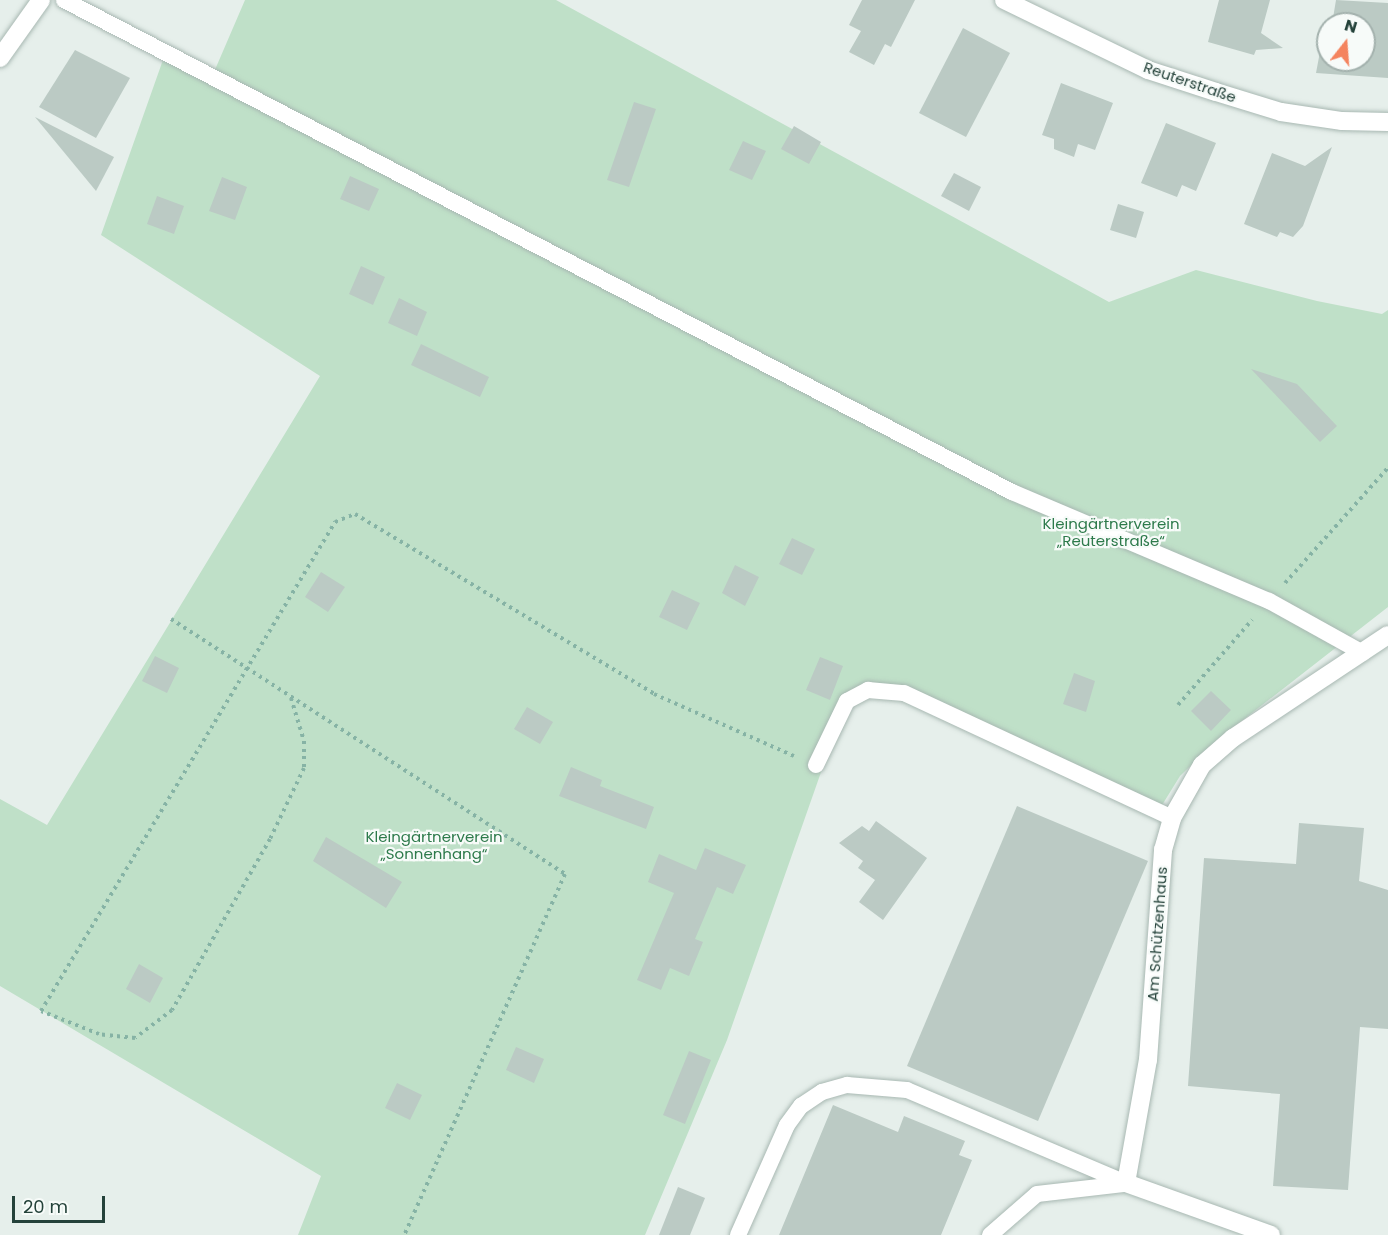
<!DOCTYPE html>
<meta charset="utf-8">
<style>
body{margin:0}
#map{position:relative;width:1388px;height:1235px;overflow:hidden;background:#e6efeb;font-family:Poppins,sans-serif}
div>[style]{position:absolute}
.green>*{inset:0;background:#bfe0c8}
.building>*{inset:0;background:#bbcac4}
.path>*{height:4px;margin-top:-2px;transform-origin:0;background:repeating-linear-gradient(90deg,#86b3a5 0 3px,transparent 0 7.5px)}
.roads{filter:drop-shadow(0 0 2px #a8b8b2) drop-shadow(0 0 2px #a8b8b2)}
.lane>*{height:16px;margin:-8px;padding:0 8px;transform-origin:8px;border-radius:8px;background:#fff}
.street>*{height:18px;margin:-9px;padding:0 9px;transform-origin:9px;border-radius:9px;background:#fff}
span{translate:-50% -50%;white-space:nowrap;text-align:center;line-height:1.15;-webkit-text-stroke:4.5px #f7fbf9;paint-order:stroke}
.street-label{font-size:15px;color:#24423a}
.park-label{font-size:15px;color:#2d7a4b}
.north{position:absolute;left:1316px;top:12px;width:60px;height:60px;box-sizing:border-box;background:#f7fbf9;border:2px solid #a3b1ad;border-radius:50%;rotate:17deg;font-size:16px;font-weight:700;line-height:24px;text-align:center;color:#24423a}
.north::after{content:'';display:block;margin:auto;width:21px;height:27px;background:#f4845f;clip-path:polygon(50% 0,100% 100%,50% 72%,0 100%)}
.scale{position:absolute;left:12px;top:1196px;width:93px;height:27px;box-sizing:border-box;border:3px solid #24423a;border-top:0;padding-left:8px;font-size:18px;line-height:21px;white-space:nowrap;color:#24423a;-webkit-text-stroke:4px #f7fbf9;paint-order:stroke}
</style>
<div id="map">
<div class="green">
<div style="clip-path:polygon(245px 0,556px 0,1109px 302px,1196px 270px,1317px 301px,1382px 314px,1388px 310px,1388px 607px,1216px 741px,1180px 776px,1159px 810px,904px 691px,846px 701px,727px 1040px,645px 1235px,298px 1235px,321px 1176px,0 986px,0 799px,47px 825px,320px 376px,101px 235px,164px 57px,211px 79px)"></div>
</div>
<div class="building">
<div style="clip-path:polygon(862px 0,915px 0,891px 47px,885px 44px,874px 65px,849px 52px,861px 31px,849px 25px)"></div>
<div style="clip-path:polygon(1219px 0,1270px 0,1261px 33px,1283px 48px,1256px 50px,1254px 55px,1208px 42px)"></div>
<div style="clip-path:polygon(1336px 0,1388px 3px,1388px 78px,1316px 73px,1325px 25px,1328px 60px,1364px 60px,1364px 24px,1332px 24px)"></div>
<div style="clip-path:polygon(963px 28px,1010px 53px,966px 137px,919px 113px)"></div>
<div style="clip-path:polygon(75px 50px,130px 78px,96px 138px,39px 107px)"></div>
<div style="clip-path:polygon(1061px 83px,1113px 103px,1095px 150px,1078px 144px,1074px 157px,1054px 149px,1054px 139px,1042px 135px)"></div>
<div style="clip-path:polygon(634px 102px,656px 109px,629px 187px,607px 180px)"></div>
<div style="clip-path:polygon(35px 117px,114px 157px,96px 191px)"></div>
<div style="clip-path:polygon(1166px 123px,1216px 143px,1196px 191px,1182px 185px,1177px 197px,1141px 183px)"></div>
<div style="clip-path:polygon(794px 126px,821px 142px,809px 164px,781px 149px)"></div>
<div style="clip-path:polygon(743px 141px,766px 151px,752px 180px,729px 170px)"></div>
<div style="clip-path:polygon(1332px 147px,1303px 226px,1293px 237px,1280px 232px,1277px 237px,1244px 224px,1272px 153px,1305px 166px)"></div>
<div style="clip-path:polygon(954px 173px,981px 187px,969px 211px,941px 196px)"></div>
<div style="clip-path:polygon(350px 176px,379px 189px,369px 211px,340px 199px)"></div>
<div style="clip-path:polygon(222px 177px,247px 187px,235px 220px,209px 211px)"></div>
<div style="clip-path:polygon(157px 196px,184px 206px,174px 234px,147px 224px)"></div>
<div style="clip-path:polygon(1118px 204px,1144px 212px,1136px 238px,1110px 230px)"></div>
<div style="clip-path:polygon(361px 266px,385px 277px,373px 305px,349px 294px)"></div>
<div style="clip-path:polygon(399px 298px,427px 312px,417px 336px,388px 323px)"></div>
<div style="clip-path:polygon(421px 344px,489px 377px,480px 397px,411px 365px)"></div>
<div style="clip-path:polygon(1251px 369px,1297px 384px,1337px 426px,1320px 442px)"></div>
<div style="clip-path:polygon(792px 538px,815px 549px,802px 575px,779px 564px)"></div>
<div style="clip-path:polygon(735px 565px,759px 577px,745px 606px,722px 593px)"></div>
<div style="clip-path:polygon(321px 572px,345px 587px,328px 612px,305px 597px)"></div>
<div style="clip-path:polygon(672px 590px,700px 603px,687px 630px,659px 617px)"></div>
<div style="clip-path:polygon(155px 656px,179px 668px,167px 693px,142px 681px)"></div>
<div style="clip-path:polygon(820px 657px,843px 666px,830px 700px,806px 690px)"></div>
<div style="clip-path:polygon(1074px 673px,1095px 681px,1086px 712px,1063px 704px)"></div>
<div style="clip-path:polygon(1211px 691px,1231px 710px,1211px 731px,1191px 711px)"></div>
<div style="clip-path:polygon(527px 707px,553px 722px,540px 744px,514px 729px)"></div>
<div style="clip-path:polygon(571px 767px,602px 780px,600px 786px,654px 807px,646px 829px,559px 796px)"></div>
<div style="clip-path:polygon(1017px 806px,1148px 861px,1038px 1121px,907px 1066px)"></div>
<div style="clip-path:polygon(876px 821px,927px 858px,883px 920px,859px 902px,875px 880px,858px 868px,863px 861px,839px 843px,862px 826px,869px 831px)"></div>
<div style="clip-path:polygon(1299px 823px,1364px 828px,1359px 881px,1388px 890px,1388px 1029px,1360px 1027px,1348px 1190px,1273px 1186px,1280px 1094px,1188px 1086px,1204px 858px,1296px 864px)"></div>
<div style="clip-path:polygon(326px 837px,402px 882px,386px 908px,313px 861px)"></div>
<div style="clip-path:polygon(705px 848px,746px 865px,733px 894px,717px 887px,695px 939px,703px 942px,689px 976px,670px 968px,661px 990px,637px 980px,674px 893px,648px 882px,659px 854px,696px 870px)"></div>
<div style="clip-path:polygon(139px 964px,163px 978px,150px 1003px,126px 989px)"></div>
<div style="clip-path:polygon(516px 1047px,544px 1059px,534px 1083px,506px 1070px)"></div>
<div style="clip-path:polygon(689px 1051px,711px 1060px,685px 1124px,663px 1115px)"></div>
<div style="clip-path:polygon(397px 1083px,422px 1095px,410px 1120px,385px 1108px)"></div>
<div style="clip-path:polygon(833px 1105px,898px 1132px,904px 1116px,965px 1141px,959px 1155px,972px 1160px,941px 1235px,779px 1235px)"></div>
<div style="clip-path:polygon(678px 1187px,705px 1198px,690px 1235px,659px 1235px)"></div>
</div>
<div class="path">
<div style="left:1285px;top:583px;width:154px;rotate:-48.2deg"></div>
<div style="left:171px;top:619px;width:469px;rotate:32.9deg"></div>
<div style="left:565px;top:874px;width:395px;rotate:114deg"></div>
<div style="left:291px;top:698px;width:45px;rotate:73.2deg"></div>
<div style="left:304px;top:741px;width:27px;rotate:90deg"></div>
<div style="left:304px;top:768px;width:79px;rotate:115.6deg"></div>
<div style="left:270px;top:839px;width:197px;rotate:119.8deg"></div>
<div style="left:172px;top:1010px;width:46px;rotate:142.9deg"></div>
<div style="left:135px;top:1038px;width:36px;rotate:-174deg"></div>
<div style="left:99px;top:1034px;width:62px;rotate:-158.4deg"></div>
<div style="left:41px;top:1011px;width:571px;rotate:-58.98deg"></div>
<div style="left:335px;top:522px;width:22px;rotate:-22deg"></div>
<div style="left:355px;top:514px;width:349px;rotate:31deg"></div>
<div style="left:654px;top:694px;width:153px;rotate:23.9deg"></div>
<div style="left:1178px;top:705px;width:113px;rotate:-49deg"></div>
</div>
<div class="roads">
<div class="lane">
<div style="left:64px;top:0;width:1068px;rotate:27.43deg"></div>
<div style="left:1012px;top:492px;width:279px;rotate:23deg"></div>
<div style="left:1269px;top:601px;width:107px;rotate:29deg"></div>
<div style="left:816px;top:765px;width:71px;rotate:-64.2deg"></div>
<div style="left:847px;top:701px;width:24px;rotate:-28deg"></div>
<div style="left:868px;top:690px;width:36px;rotate:5deg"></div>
<div style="left:904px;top:693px;width:296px;rotate:25deg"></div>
<div style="left:738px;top:1235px;width:120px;rotate:-66deg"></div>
<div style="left:787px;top:1125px;width:24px;rotate:-54deg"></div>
<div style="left:801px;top:1106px;width:25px;rotate:-34deg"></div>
<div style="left:822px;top:1092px;width:26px;rotate:-16deg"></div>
<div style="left:847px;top:1085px;width:60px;rotate:4.8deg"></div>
<div style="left:907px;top:1090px;width:238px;rotate:23deg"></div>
<div style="left:990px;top:1235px;width:62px;rotate:-41.1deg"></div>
<div style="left:1037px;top:1194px;width:89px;rotate:-6.5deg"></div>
</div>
<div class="street">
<div style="left:1004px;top:0;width:160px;rotate:25.9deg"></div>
<div style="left:1148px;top:70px;width:71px;rotate:17.9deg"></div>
<div style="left:1216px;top:92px;width:68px;rotate:17.1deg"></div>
<div style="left:1281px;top:112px;width:62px;rotate:8.4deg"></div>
<div style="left:1342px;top:121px;width:46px;rotate:1.2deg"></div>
<div style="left:0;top:58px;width:71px;rotate:-54.7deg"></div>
<div style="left:1271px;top:1235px;width:154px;rotate:-160.3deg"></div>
<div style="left:1126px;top:1183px;width:125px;rotate:-79.9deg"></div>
<div style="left:1148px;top:1060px;width:211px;rotate:-85.9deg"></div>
<div style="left:1163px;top:850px;width:33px;rotate:-74deg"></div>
<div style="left:1172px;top:818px;width:61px;rotate:-60.5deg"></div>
<div style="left:1202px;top:765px;width:41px;rotate:-41.1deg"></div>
<div style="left:1233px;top:738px;width:186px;rotate:-33.6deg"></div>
</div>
</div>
<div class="street-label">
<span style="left:1190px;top:82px;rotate:19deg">Reuterstraße</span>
<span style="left:1157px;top:934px;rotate:-86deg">Am Schützenhaus</span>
</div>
<div class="park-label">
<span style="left:1111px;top:532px">Kleingärtnerverein<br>„Reuterstraße“</span>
<span style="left:434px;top:845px">Kleingärtnerverein<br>„Sonnenhang“</span>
</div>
<div class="north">N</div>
<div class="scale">20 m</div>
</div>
